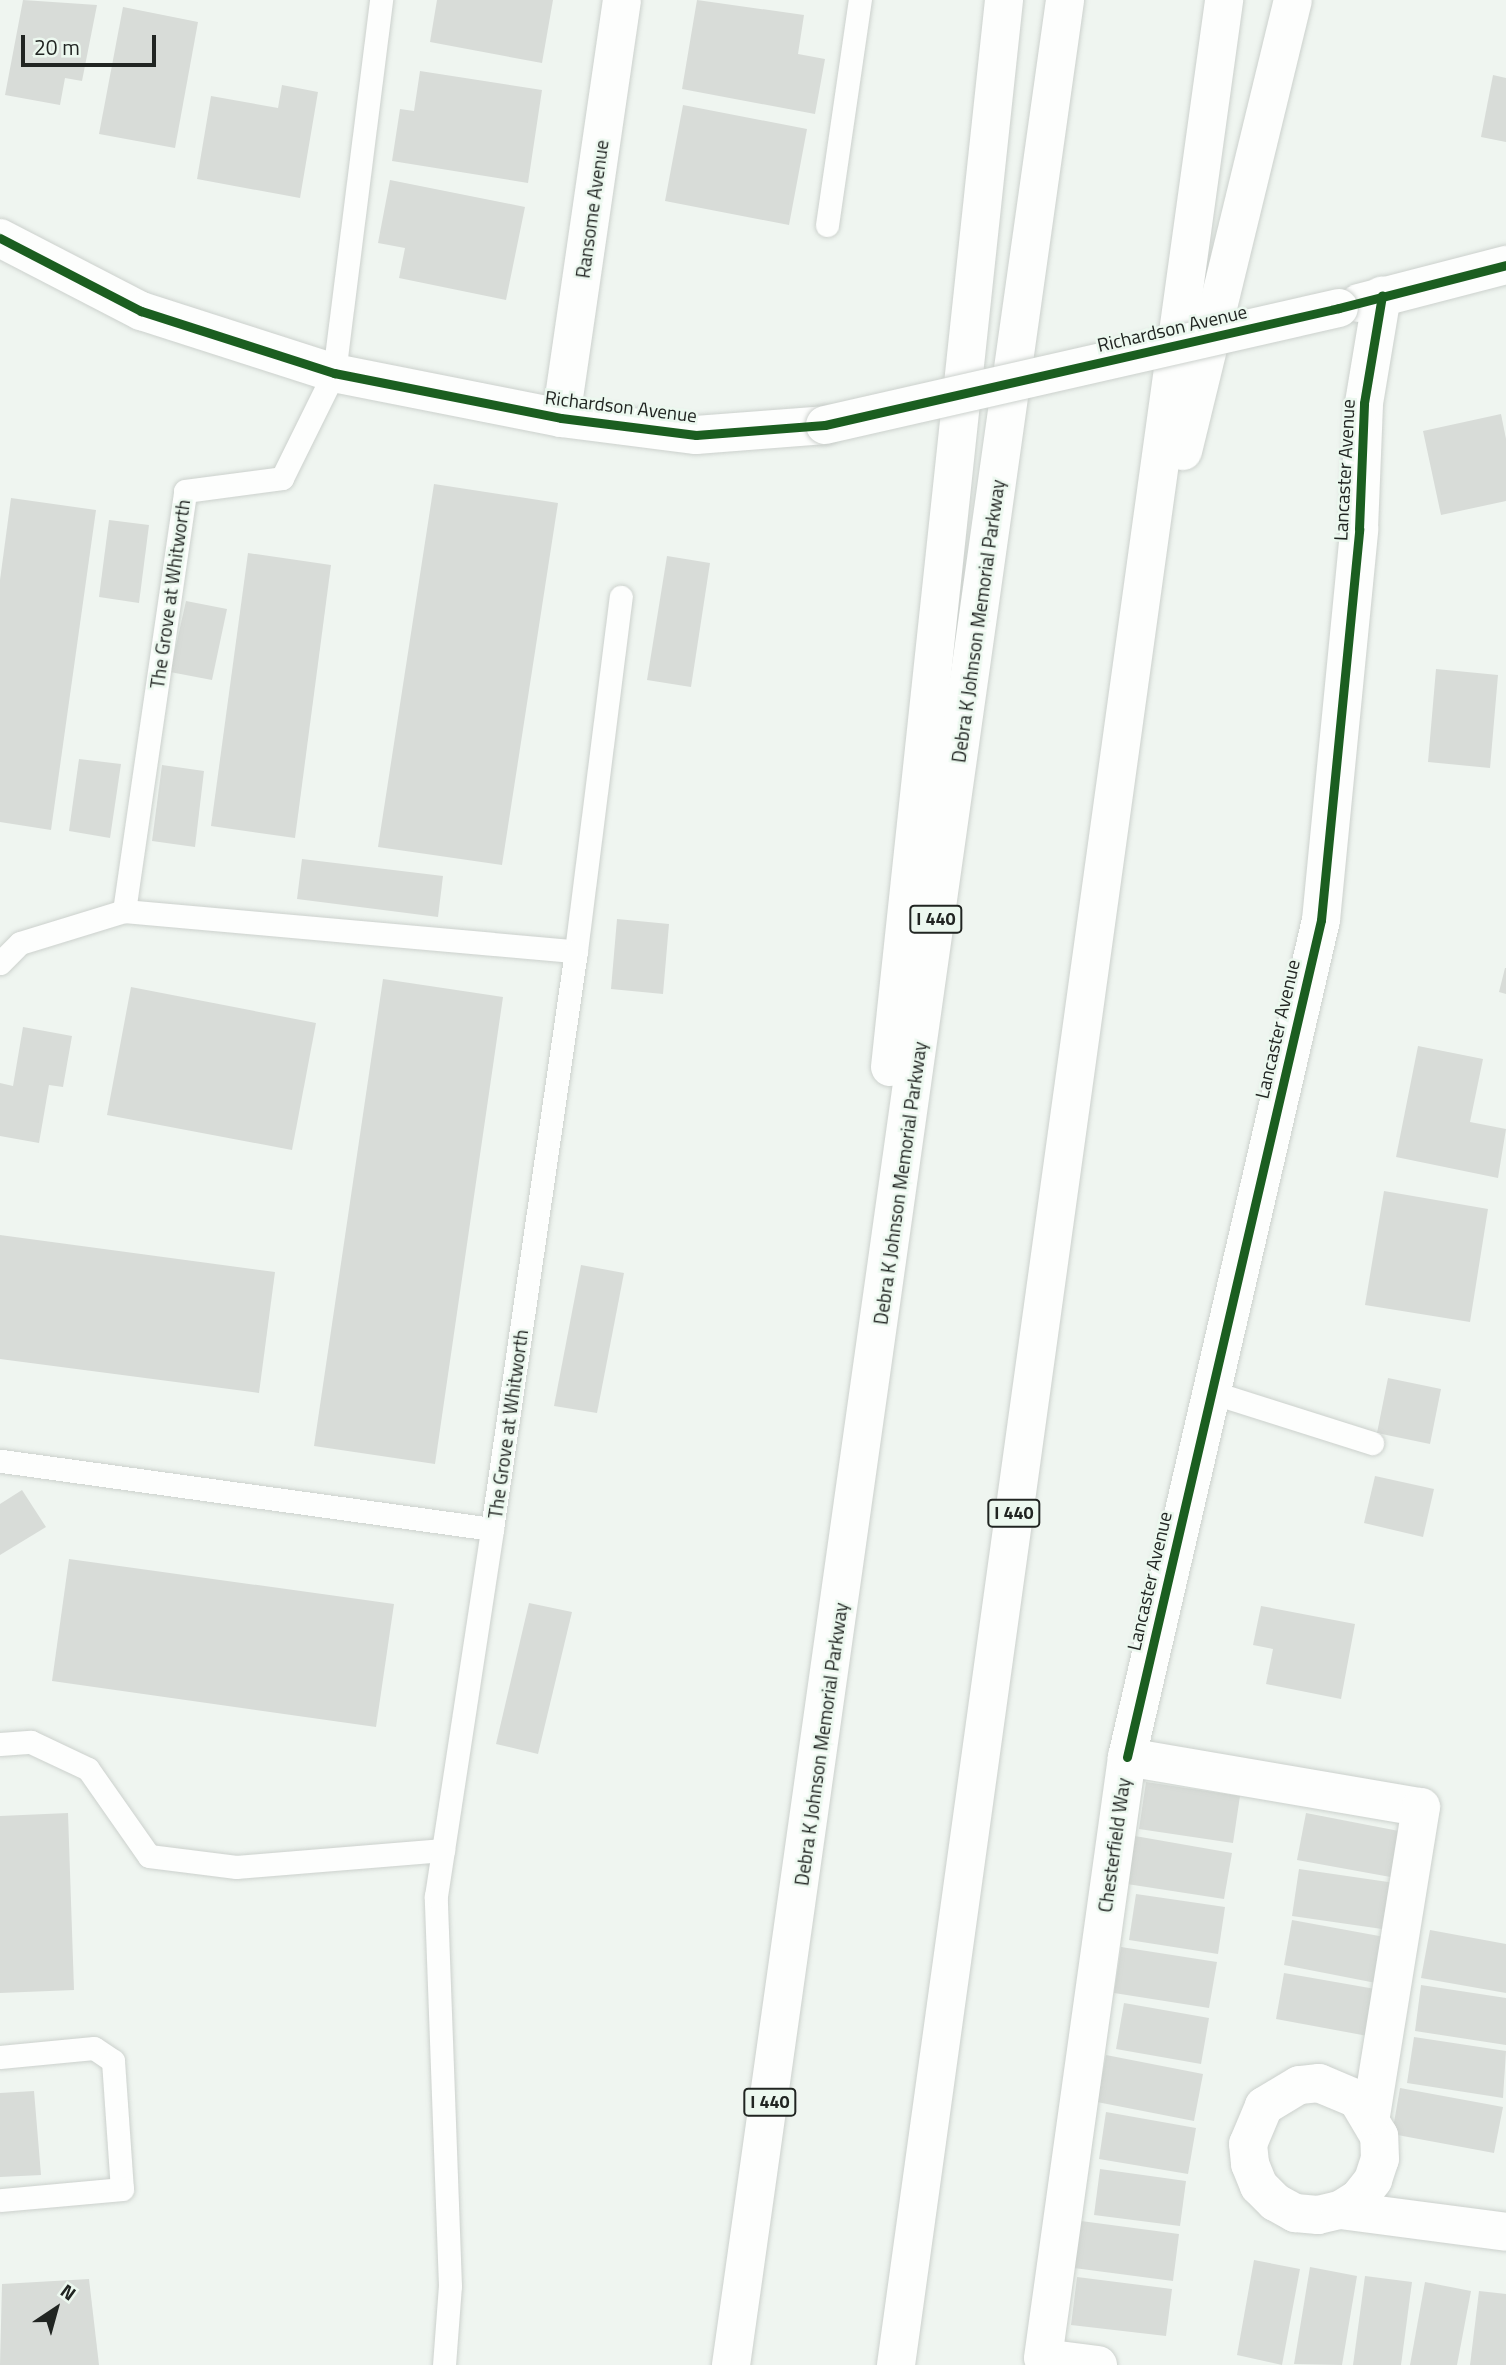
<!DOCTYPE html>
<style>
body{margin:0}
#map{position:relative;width:1506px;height:2365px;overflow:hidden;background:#eff5f0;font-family:"Titillium Web",sans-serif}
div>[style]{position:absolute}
.building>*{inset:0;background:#d8dcd8}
.roads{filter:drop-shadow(0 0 2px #ccd1cd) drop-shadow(0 0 2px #ccd1cd)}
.lane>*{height:23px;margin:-11.5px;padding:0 11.5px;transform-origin:11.5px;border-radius:11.5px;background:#fdfefd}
.street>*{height:38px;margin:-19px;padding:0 19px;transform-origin:19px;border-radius:19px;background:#fdfefd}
.highway>*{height:38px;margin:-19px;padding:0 19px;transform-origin:19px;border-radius:19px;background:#fdfefd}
.bridges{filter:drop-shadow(0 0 2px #ccd1cd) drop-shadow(0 0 2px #ccd1cd)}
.street-bridge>*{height:38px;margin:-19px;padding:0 19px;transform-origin:19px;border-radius:19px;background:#fdfefd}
.cycleway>*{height:9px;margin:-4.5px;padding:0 4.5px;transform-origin:4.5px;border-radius:4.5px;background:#1b5e20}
span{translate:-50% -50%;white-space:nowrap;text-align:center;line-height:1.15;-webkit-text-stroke:5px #ecf8ef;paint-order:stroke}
.shield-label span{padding:2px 5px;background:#ecf8ef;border:2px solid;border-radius:5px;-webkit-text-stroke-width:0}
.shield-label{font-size:18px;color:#212522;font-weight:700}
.street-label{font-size:19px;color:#212522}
.north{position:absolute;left:21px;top:2274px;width:70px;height:70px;-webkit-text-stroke:5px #ecf8ef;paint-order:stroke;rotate:36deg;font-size:19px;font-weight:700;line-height:28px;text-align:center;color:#212522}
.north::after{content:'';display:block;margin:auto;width:24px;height:32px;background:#212522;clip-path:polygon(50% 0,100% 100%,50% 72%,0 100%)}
.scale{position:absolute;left:21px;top:35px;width:135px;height:32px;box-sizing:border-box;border:4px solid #212522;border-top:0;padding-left:9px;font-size:21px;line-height:24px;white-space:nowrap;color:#212522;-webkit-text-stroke:5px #ecf8ef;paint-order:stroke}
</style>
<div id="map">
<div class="building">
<div style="clip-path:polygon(23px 0,97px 5px,82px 81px,65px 78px,60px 105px,5px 95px)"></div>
<div style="clip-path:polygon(437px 0,553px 0,542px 63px,430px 42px)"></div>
<div style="clip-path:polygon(697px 0,804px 15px,798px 54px,825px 59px,815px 114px,682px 89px)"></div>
<div style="clip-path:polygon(123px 7px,198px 22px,175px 148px,99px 134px)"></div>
<div style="clip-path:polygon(420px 71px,542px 90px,528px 183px,392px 161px,400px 109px,414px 111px)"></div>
<div style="clip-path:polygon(1493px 75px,1506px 78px,1506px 142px,1481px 137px)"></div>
<div style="clip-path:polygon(282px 85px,318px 92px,300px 198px,197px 179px,211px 96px,278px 108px)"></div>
<div style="clip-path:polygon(683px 105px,807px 129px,789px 225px,665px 201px)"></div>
<div style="clip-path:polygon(390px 180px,525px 207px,506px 300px,399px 278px,405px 248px,378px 243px)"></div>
<div style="clip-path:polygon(1501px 414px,1506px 439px,1506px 501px,1441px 515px,1423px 431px)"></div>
<div style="clip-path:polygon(434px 484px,558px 503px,502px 865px,378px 847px)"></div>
<div style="clip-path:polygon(11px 498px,96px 510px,51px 830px,0 822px,0 580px)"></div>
<div style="clip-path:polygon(109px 520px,149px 525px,139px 603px,99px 597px)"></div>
<div style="clip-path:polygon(248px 553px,331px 565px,295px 838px,211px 826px)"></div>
<div style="clip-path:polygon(667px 556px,710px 563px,691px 687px,647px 680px)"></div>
<div style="clip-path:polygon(186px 601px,227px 609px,212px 680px,170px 672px)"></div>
<div style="clip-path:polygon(1436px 669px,1498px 675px,1490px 768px,1428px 762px)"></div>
<div style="clip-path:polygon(79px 759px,121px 764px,110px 838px,69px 831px)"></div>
<div style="clip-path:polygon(162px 765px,204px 771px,195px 847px,152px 841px)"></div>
<div style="clip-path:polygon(302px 859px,443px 876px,438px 917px,297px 899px)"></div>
<div style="clip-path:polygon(617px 919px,669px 924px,663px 994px,611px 989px)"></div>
<div style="clip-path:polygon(1505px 968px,1506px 968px,1506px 994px,1499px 992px)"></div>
<div style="clip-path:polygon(383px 979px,503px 997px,435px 1464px,314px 1446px)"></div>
<div style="clip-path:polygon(131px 987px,316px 1023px,292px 1150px,107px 1115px)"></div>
<div style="clip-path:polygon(23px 1027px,72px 1036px,63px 1087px,49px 1085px,39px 1143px,0 1136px,0 1083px,13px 1086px)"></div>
<div style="clip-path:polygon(1418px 1046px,1483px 1059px,1470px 1122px,1506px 1129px,1498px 1178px,1396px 1157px)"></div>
<div style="clip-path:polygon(1384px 1191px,1488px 1209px,1470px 1322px,1365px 1305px)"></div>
<div style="clip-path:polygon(0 1235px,275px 1272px,259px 1393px,0 1359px)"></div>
<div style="clip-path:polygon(581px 1265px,624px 1273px,597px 1413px,554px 1406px)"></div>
<div style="clip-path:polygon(1388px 1378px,1441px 1389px,1430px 1444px,1377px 1433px)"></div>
<div style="clip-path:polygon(1375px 1476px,1434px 1489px,1423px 1537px,1364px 1523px)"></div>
<div style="clip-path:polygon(22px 1490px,46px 1527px,0 1555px,0 1504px)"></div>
<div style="clip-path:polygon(69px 1559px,394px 1604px,376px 1727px,52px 1681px)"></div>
<div style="clip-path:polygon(529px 1603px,572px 1612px,538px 1754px,496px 1744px)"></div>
<div style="clip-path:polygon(1261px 1606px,1355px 1624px,1341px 1699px,1266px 1684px,1273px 1649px,1253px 1645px)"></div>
<div style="clip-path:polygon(1146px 1782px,1240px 1796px,1233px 1843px,1139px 1829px)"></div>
<div style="clip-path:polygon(68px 1813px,74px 1990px,0 1993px,0 1816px)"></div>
<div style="clip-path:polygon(1306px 1813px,1404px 1832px,1396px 1878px,1297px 1860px)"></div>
<div style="clip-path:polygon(1135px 1836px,1232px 1853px,1224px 1899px,1127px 1884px)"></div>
<div style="clip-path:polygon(1299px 1869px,1395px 1883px,1389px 1930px,1292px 1916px)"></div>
<div style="clip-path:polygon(1136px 1894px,1225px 1907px,1218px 1954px,1129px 1940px)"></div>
<div style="clip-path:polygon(1292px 1920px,1390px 1938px,1381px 1984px,1284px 1965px)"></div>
<div style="clip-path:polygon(1430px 1930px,1506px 1944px,1506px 1993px,1421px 1978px)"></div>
<div style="clip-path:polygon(1121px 1947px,1217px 1962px,1209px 2008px,1114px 1993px)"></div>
<div style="clip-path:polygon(1284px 1973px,1381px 1990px,1373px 2037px,1276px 2019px)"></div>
<div style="clip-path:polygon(1421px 1985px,1506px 1998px,1506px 2045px,1415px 2031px)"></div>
<div style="clip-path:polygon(1124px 2003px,1209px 2018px,1201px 2064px,1116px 2049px)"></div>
<div style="clip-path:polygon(1414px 2037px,1506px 2051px,1503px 2098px,1407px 2083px)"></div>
<div style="clip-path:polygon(1106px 2055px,1203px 2074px,1194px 2121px,1097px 2102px)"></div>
<div style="clip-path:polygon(1400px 2088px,1503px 2107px,1494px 2153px,1392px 2134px)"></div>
<div style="clip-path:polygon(34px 2091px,41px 2175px,0 2177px,0 2093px)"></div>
<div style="clip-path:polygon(1106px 2112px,1196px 2128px,1188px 2174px,1099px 2159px)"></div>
<div style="clip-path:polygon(1100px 2169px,1186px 2181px,1180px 2226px,1094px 2215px)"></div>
<div style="clip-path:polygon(1081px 2221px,1179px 2234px,1173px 2281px,1074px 2268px)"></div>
<div style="clip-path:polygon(1254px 2260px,1300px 2269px,1282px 2365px,1237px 2355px)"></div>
<div style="clip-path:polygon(1310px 2267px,1357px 2276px,1342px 2365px,1294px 2364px)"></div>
<div style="clip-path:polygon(1365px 2276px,1412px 2282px,1401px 2365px,1353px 2365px)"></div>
<div style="clip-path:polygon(1077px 2277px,1172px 2289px,1166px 2336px,1071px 2325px)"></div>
<div style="clip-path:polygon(89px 2279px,99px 2365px,0 2365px,2px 2284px)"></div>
<div style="clip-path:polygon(1425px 2282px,1471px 2291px,1457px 2365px,1410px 2365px)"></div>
<div style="clip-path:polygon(1479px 2291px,1506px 2294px,1506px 2365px,1470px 2365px)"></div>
</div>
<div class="roads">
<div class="lane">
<div style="left:827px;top:225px;width:227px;rotate:-81.7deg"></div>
<div style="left:124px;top:911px;width:424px;rotate:-81.7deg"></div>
<div style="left:185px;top:491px;width:98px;rotate:-7.6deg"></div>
<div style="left:282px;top:478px;width:117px;rotate:-63.7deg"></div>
<div style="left:334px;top:373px;width:376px;rotate:-82.8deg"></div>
<div style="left:576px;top:951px;width:357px;rotate:-82.8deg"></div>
<div style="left:0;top:963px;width:28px;rotate:-45deg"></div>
<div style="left:20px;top:943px;width:109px;rotate:-17.1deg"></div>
<div style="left:124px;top:911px;width:454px;rotate:5.1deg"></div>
<div style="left:576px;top:951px;width:584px;rotate:98.27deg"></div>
<div style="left:492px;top:1529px;width:497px;rotate:-172.1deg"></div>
<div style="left:1211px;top:1392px;width:169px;rotate:17.6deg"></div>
<div style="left:0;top:1744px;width:31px;rotate:-4deg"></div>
<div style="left:31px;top:1742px;width:63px;rotate:25.3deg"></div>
<div style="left:88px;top:1769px;width:106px;rotate:55deg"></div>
<div style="left:149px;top:1856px;width:88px;rotate:7.2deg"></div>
<div style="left:236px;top:1867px;width:208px;rotate:-4.7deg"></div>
<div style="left:0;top:2057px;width:94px;rotate:-5.5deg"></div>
<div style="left:94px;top:2048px;width:23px;rotate:34deg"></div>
<div style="left:113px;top:2061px;width:128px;rotate:86deg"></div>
<div style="left:122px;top:2189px;width:122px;rotate:174.8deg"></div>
<div style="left:444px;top:2365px;width:79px;rotate:-85.7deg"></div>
<div style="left:450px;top:2286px;width:390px;rotate:-92.1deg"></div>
<div style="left:436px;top:1896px;width:371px;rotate:-81.3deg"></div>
</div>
<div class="street">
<div style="left:0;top:238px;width:159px;rotate:27.4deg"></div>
<div style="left:141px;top:311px;width:203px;rotate:17.8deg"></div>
<div style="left:334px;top:373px;width:231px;rotate:11.2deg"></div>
<div style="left:561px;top:418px;width:136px;rotate:7.2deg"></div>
<div style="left:696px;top:435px;width:129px;rotate:-4.4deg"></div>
<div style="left:1359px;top:303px;width:152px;rotate:-14.5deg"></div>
<div style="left:561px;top:418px;width:422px;rotate:-81.7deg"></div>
<div style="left:1127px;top:1757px;width:859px;rotate:-76.95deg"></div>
<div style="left:1321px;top:920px;width:393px;rotate:-84.4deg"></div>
<div style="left:1359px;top:529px;width:126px;rotate:-87.7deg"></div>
<div style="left:1364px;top:403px;width:109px;rotate:-80.5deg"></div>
<div style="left:1340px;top:2210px;width:22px;rotate:-32deg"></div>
<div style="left:1359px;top:2198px;width:23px;rotate:-52deg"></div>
<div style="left:1373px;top:2180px;width:22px;rotate:-72deg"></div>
<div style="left:1380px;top:2159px;width:23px;rotate:-92deg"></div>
<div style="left:1379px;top:2136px;width:43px;rotate:-120.7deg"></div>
<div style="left:1357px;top:2099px;width:41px;rotate:-157.2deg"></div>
<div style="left:1319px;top:2083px;width:20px;rotate:174deg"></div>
<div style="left:1299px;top:2085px;width:41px;rotate:149deg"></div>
<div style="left:1264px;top:2106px;width:41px;rotate:112.8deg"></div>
<div style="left:1248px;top:2144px;width:20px;rotate:84deg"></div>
<div style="left:1250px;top:2164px;width:24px;rotate:68deg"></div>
<div style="left:1259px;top:2186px;width:23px;rotate:45deg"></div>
<div style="left:1275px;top:2202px;width:23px;rotate:29deg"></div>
<div style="left:1295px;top:2213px;width:23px;rotate:5deg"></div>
<div style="left:1318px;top:2215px;width:23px;rotate:-13deg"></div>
<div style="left:1340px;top:2210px;width:167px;rotate:7.5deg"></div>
<div style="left:1098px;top:2365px;width:55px;rotate:-172.7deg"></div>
<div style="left:1043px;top:2358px;width:607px;rotate:-82.04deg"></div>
<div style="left:1127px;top:1757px;width:298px;rotate:9.7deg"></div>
<div style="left:1421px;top:1807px;width:312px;rotate:99.2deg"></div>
</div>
<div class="highway">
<div style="left:1183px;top:451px;width:464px;rotate:-76.3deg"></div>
<div style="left:890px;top:1067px;width:1073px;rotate:-83.9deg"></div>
<div style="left:731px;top:2365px;width:2388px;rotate:-81.96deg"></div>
<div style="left:896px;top:2365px;width:2388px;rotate:-82.1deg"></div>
</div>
</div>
<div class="bridges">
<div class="street-bridge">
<div style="left:825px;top:425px;width:527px;rotate:-12.82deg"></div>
</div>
</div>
<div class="cycleway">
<div style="left:0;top:238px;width:159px;rotate:27.4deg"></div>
<div style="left:141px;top:311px;width:203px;rotate:17.8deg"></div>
<div style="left:334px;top:373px;width:231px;rotate:11.2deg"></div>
<div style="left:561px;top:418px;width:136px;rotate:7.2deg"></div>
<div style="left:696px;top:435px;width:129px;rotate:-4.4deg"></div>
<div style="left:825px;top:425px;width:527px;rotate:-12.82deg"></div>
<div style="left:1339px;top:308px;width:172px;rotate:-14.4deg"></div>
<div style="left:1127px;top:1757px;width:859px;rotate:-76.95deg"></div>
<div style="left:1321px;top:920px;width:393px;rotate:-84.4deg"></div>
<div style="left:1359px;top:529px;width:126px;rotate:-87.7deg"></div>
<div style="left:1364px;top:403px;width:109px;rotate:-80.5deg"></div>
</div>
<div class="shield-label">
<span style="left:936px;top:919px">I 440</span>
<span style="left:1014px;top:1513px">I 440</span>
<span style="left:770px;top:2102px">I 440</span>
</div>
<div class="street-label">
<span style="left:592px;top:209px;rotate:-82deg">Ransome Avenue</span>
<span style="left:1172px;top:328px;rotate:-13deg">Richardson Avenue</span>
<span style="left:621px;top:406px;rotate:7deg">Richardson Avenue</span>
<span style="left:1344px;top:470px;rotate:-87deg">Lancaster Avenue</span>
<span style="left:170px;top:594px;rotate:-82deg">The Grove at Whitworth</span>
<span style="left:978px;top:621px;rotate:-82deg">Debra K Johnson Memorial Parkway</span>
<span style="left:1277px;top:1029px;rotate:-77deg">Lancaster Avenue</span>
<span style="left:900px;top:1183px;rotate:-82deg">Debra K Johnson Memorial Parkway</span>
<span style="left:508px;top:1424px;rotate:-82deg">The Grove at Whitworth</span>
<span style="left:1149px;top:1581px;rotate:-77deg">Lancaster Avenue</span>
<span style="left:821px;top:1744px;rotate:-82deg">Debra K Johnson Memorial Parkway</span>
<span style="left:1114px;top:1845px;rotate:-82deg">Chesterfield Way</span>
</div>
<div class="north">N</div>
<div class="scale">20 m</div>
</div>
